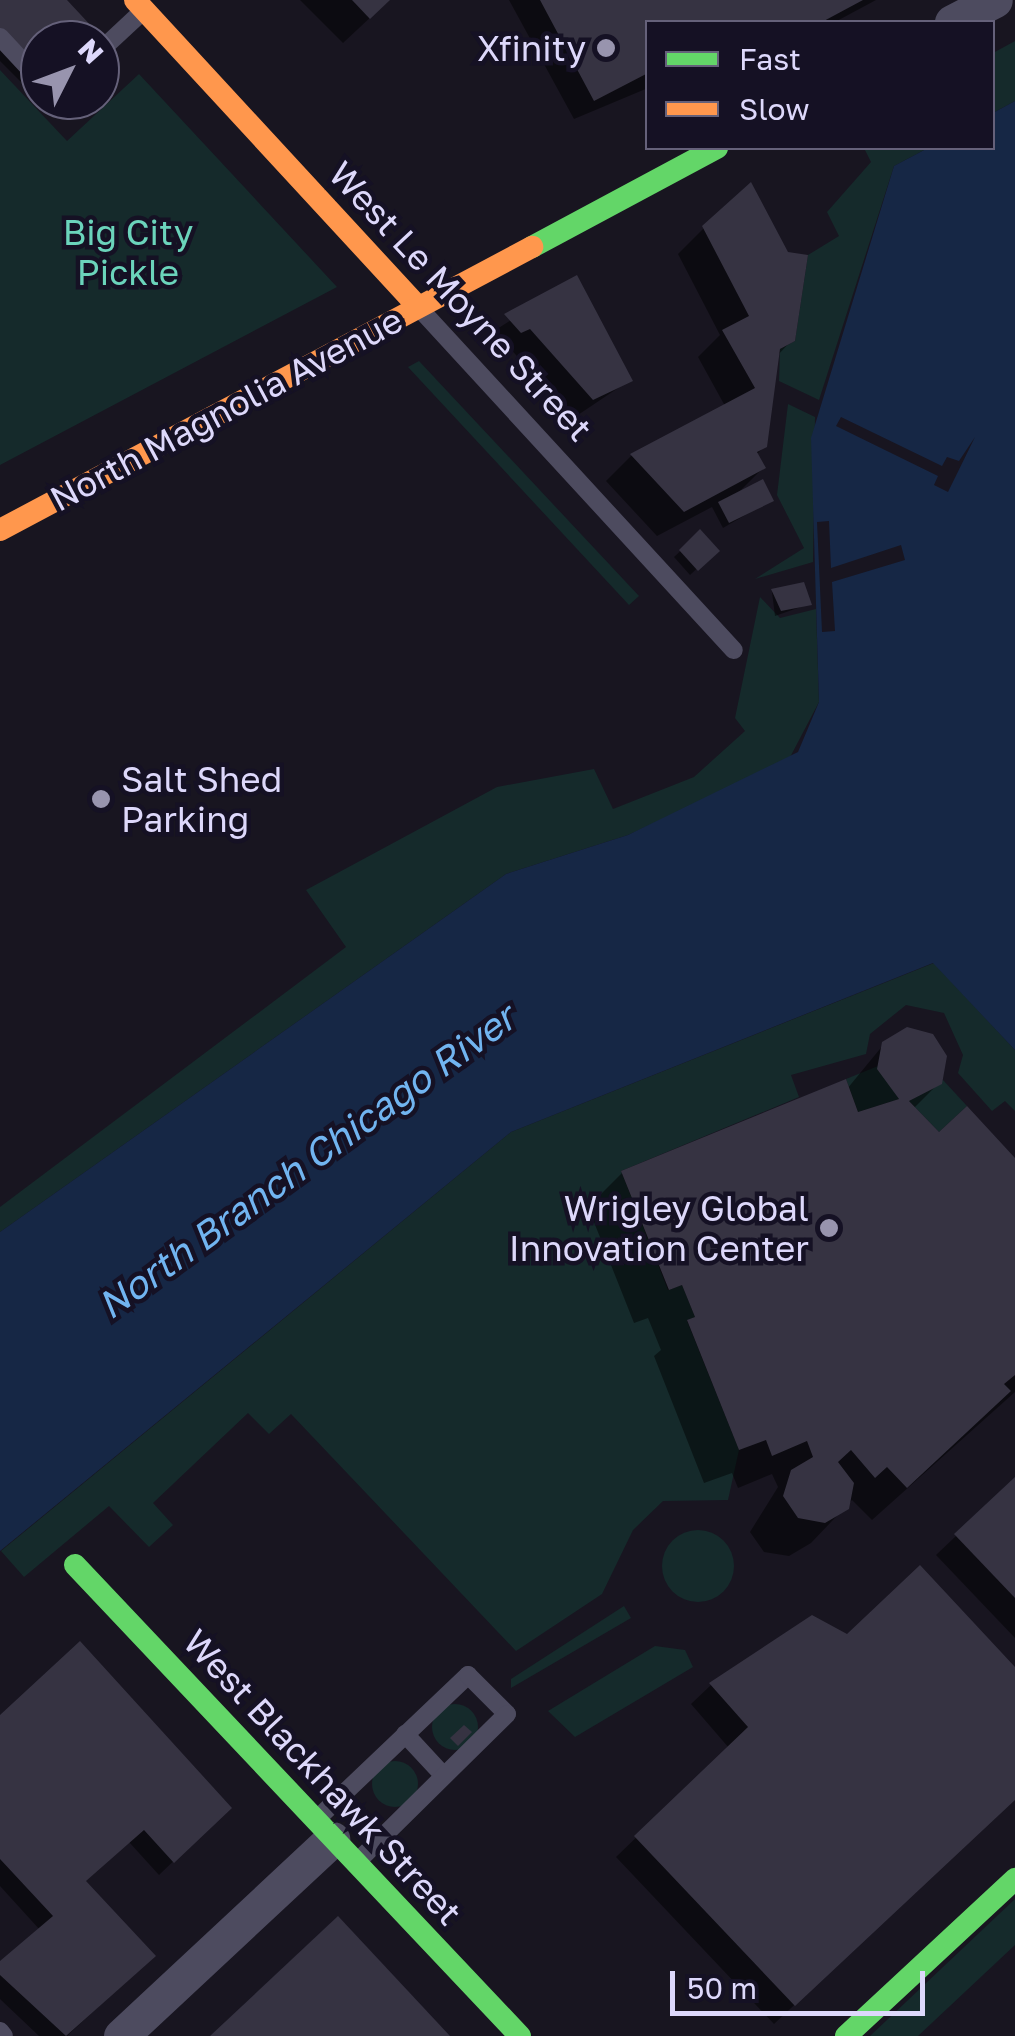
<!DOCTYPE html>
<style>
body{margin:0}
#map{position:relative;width:1015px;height:2036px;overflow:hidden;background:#181520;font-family:"Golos Text",sans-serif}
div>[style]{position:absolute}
.green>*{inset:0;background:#152a2b}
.round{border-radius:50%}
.water>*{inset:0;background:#162745}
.pier>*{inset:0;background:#181520}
.shadow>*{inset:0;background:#0007}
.building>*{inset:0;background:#363342}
.lane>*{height:18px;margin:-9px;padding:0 9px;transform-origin:9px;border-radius:9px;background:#4d4b5f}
.street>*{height:35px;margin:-17.5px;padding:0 17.5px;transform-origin:17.5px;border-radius:17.5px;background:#4d4b5f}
.fast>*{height:22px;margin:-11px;padding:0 11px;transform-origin:11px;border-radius:11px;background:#63d668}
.slow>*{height:22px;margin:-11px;padding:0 11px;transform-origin:11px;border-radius:11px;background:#ff974d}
.dots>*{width:28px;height:28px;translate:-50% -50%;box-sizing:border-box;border:5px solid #151124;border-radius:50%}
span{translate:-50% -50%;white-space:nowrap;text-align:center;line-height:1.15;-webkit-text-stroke:9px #151124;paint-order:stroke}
.poi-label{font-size:35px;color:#ddd8fb}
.right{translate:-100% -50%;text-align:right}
.left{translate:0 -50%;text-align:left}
.park-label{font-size:35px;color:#6bd4bb}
.street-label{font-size:35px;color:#ddd8fb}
.water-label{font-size:38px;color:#71b4f0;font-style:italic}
.legend{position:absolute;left:645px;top:20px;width:350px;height:130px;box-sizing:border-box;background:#151124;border:2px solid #65617a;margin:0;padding:12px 18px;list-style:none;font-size:30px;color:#ddd8fb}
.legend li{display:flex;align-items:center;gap:20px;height:50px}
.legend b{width:50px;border:2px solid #65617a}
.north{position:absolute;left:20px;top:20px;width:100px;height:100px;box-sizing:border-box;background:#151124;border:2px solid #65617a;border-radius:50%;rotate:48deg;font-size:28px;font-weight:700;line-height:40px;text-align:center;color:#ddd8fb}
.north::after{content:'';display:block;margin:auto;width:35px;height:45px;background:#9894ae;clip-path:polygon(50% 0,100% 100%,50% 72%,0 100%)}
.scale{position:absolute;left:670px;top:1971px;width:255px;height:45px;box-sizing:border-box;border:5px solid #ddd8fb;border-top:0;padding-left:12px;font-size:30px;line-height:35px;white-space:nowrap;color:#ddd8fb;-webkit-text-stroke:8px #151124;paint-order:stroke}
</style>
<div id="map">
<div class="green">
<div style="clip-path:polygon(1015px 41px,1015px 101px,993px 113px,993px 53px)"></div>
<div style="clip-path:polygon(0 70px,67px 141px,139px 74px,337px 287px,0 465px)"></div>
<div style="clip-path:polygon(864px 148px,928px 148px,894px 166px,819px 400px,779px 381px,780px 349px,795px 341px,808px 255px,839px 236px,827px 212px,871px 162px)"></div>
<div style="clip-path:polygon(419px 361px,639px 596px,629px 605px,408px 367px)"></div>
<div style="clip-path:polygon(788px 404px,815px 417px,813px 562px,755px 579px,804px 548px,777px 495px)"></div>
<div style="clip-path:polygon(760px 597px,780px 618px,816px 609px,819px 702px,787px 763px,628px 835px,506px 874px,0 1232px,0 1207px,346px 947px,306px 890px,497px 787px,594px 769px,613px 809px,694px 777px,745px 731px,735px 718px)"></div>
<div style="clip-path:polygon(934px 963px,1015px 1050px,1015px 1111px,1005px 1101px,992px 1111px,958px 1073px,963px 1055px,944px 1013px,906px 1005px,870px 1034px,866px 1054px,791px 1075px,799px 1097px,621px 1171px,668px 1290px,682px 1285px,695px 1317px,687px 1321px,739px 1450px,728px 1500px,663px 1501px,633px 1530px,602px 1594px,516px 1651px,291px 1414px,269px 1434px,248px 1413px,153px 1503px,173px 1525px,149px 1547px,109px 1506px,24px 1577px,1px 1551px,511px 1132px)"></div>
<div style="clip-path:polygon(878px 1066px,899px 1099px,858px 1112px,846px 1079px)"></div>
<div style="clip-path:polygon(943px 1080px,967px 1106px,939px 1132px,909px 1101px)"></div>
<div class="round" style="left:662px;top:1530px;width:72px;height:72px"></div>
<div style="clip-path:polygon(624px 1606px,631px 1618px,511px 1688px,511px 1679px)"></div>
<div style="clip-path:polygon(655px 1646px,685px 1650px,693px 1667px,575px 1737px,548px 1711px)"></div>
<div class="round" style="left:432px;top:1704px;width:46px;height:46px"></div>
<div class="round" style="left:372px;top:1761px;width:46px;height:46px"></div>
<div style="clip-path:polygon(1015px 1899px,1015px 1945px,918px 2036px,870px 2036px)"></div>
</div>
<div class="water">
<div style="clip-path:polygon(1015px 101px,1015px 1050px,933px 963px,511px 1132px,0 1551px,0 1232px,506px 874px,628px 835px,798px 752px,819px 702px,811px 438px,894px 166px,928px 148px,992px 148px,993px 113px)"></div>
</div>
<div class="pier">
<div style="clip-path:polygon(841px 417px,942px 466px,947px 457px,959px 461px,975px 437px,948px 492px,934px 485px,938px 476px,836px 426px)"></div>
<div style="clip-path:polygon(829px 521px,831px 568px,901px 545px,905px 560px,832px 582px,835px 631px,822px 632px,817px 522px)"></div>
</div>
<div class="shadow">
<div style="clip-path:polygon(0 0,63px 0,80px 40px,40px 40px,40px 79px,29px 90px,0 61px)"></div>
<div style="clip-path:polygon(300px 0,389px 0,343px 43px)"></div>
<div style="clip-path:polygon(509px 0,876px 0,835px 22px,648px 22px,648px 88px,574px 119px)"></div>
<div style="clip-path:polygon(704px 228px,792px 340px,777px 356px,765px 446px,756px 455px,763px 468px,737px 494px,771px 500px,723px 528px,712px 507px,657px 536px,606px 481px,631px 456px,725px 406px,698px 357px,720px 335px,678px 254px)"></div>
<div style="clip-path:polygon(576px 279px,630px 380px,572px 419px,509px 347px,500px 352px,486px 336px)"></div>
<div style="clip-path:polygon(700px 533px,716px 551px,690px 575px,674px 557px)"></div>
<div style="clip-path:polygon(772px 592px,809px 604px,775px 616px)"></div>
<div style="clip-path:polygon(884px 1044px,940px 1082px,913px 1109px,939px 1136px,1015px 1161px,1015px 1392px,872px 1520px,852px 1500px,811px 1543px,789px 1556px,764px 1552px,750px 1532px,778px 1487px,772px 1474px,738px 1488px,732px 1473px,704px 1483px,654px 1356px,661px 1350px,648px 1318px,634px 1323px,588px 1207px,622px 1173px,847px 1089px)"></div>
<div style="clip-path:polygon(1015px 1480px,1015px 1638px,936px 1555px)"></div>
<div style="clip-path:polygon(848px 1637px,1015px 1671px,1015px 1798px,774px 2024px,616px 1857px,729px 1748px,691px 1704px,711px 1685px)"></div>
<div style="clip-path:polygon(0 1719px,229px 1808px,159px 1875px,129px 1842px,83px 1882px,139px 1969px,67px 2036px,39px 2036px,0 1999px,0 1965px,40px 1930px,0 1886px)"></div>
</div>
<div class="building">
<div style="clip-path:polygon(0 0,67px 0,94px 29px,83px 40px,40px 40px,40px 67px,0 29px)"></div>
<div style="clip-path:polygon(352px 0,390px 0,370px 19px)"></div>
<div style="clip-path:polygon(540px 0,863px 0,822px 22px,648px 22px,648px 73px,594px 101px)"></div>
<div style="clip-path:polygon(751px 182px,788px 252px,808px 255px,795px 341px,780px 349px,767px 447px,757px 452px,766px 468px,684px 512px,630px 454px,755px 388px,722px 330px,749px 316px,702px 226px)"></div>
<div style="clip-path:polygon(577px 275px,633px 381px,593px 400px,530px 329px,521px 333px,504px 314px)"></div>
<div style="clip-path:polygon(763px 479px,774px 501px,729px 523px,718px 502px)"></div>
<div style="clip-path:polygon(700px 529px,720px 551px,698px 571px,679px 550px)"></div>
<div style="clip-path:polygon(804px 582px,812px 605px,781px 611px,771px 589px)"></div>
<div style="clip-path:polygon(907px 1027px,933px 1034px,947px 1056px,942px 1084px,909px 1101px,939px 1132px,967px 1106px,1015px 1158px,1015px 1375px,1004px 1384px,1011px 1391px,907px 1488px,887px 1467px,875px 1478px,851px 1450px,838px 1462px,854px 1483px,849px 1509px,825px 1523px,798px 1518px,783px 1496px,791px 1470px,813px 1457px,807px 1441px,772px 1456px,766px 1440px,739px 1450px,687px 1320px,695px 1317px,682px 1285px,669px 1290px,621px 1171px,846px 1079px,858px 1112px,899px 1099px,877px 1069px,882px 1042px)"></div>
<div style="clip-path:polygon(1015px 1477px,1015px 1598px,954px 1534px)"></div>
<div style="clip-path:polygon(920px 1565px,1015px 1667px,1015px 1800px,795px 2006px,634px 1836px,748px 1727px,709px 1683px,812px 1615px,847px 1634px)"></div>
<div style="clip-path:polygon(80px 1641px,232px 1808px,174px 1863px,144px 1830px,86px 1881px,156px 1956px,66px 2036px,0 1975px,0 1961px,53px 1916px,0 1859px,0 1715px)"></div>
<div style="clip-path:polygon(464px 1725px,472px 1732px,458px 1746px,450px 1738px)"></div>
<div style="clip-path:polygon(338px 1916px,450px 2036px,210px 2036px)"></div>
</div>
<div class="lane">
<div style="left:0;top:37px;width:59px;rotate:47.1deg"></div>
<div style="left:100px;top:51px;width:60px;rotate:-43deg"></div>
<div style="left:421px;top:310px;width:462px;rotate:47.4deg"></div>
<div style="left:405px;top:1734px;width:57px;rotate:47.1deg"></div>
<div style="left:319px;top:1817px;width:206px;rotate:-43.6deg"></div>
<div style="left:468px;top:1675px;width:55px;rotate:45deg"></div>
<div style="left:507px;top:1714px;width:208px;rotate:135.4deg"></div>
<div style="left:0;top:2031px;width:6px;rotate:51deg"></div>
</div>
<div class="street">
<div style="left:952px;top:22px;width:48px;rotate:-27.1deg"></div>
<div style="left:121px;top:2036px;width:289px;rotate:-43deg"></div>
</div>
<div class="fast">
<div style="left:532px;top:247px;width:210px;rotate:-28.2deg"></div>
<div style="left:75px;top:1565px;width:648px;rotate:46.63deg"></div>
<div style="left:846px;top:2036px;width:231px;rotate:-42.9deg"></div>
</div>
<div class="slow">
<div style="left:135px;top:0;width:416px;rotate:47.3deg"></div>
<div style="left:0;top:530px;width:603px;rotate:-28.01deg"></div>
</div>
<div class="dots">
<div style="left:606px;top:48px;background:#9894ae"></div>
<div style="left:101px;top:799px;background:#9894ae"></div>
<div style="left:829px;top:1228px;background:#9894ae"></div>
</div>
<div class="poi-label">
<span class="right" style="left:586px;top:48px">Xfinity</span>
<span class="left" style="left:121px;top:799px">Salt Shed<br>Parking</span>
<span class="right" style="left:809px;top:1228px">Wrigley Global<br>Innovation Center</span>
</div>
<div class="park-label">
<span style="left:128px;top:252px">Big City<br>Pickle</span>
</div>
<div class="street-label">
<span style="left:461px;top:301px;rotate:47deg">West Le Moyne Street</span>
<span style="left:226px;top:409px;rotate:-28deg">North Magnolia Avenue</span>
<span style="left:323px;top:1777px;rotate:47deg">West Blackhawk Street</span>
</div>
<div class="water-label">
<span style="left:306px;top:1161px;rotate:-36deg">North Branch Chicago River</span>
</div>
<ul class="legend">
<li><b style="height:12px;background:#63d668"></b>Fast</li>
<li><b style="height:12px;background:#ff974d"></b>Slow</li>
</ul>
<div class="north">N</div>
<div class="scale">50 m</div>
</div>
